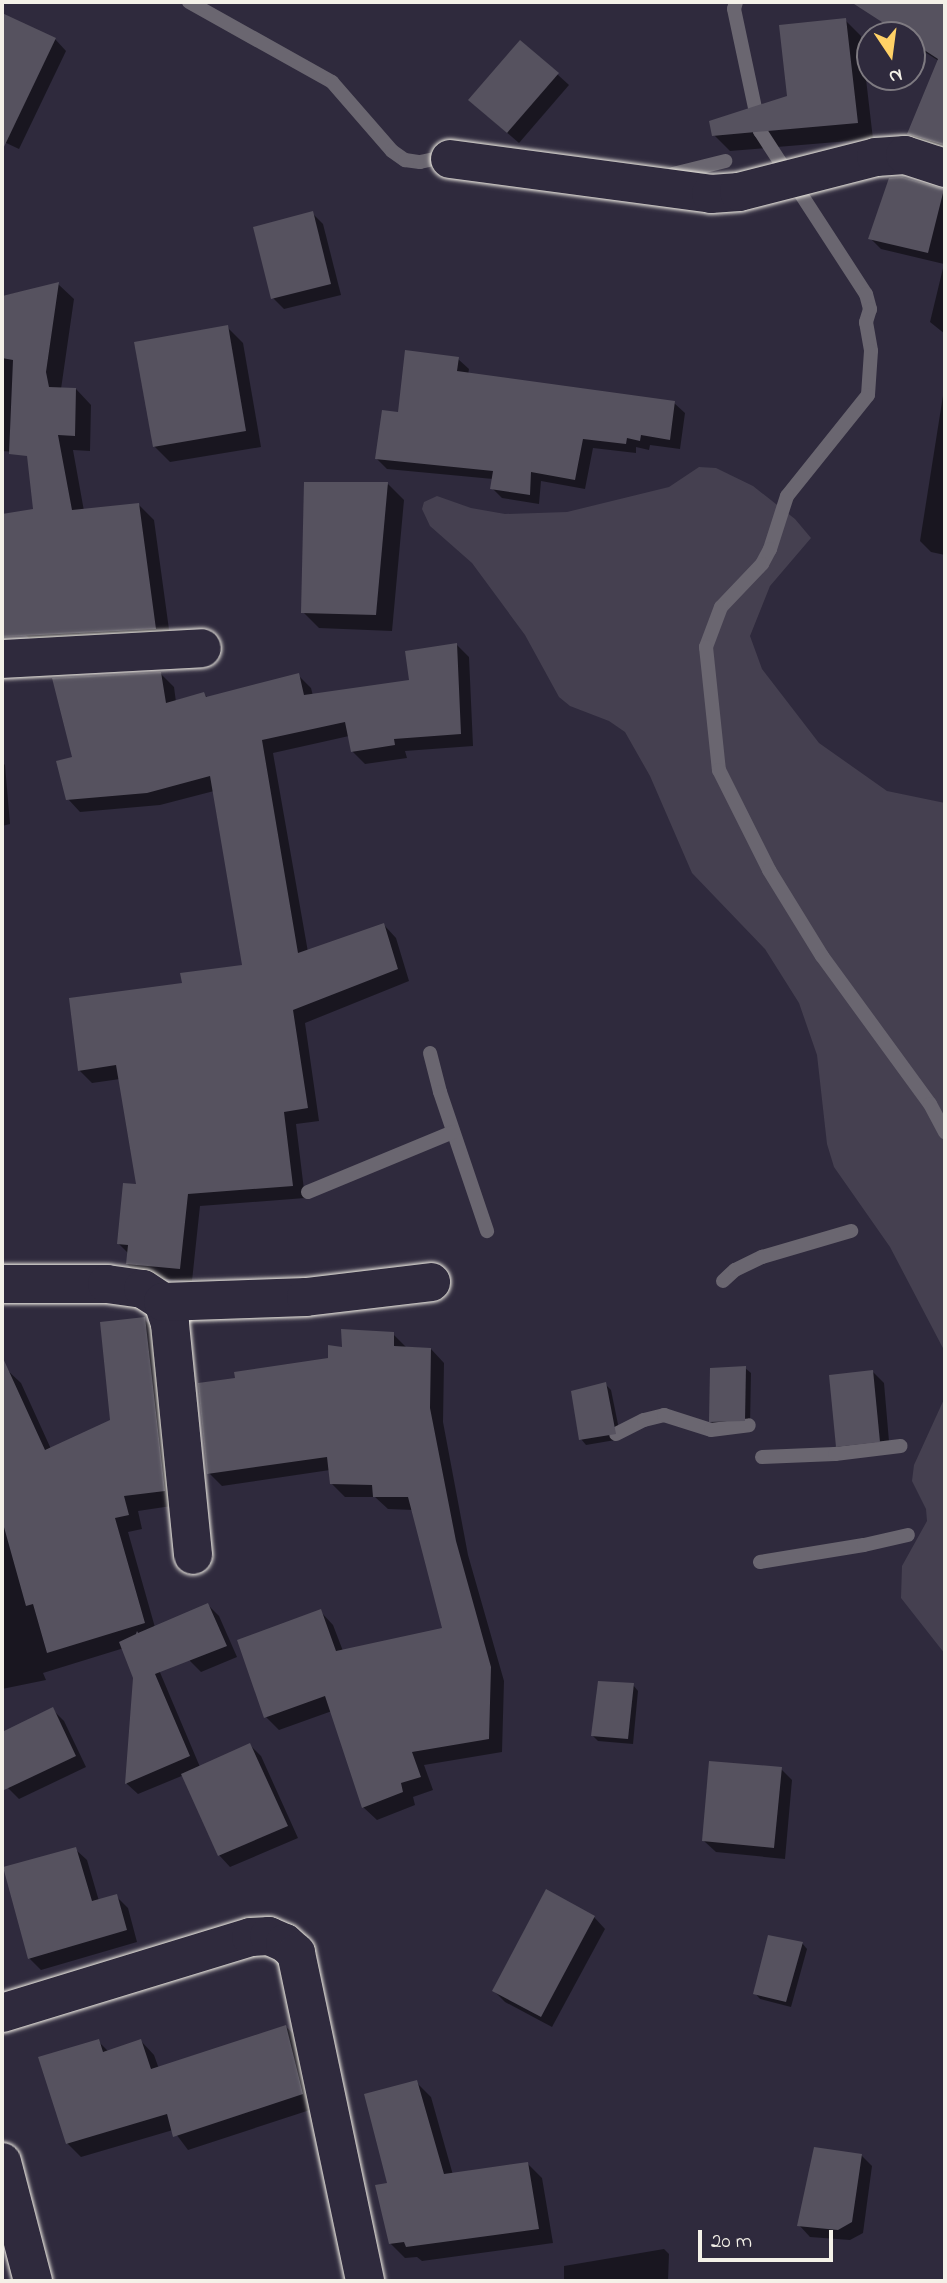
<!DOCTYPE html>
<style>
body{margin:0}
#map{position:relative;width:947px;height:2283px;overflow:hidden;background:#2f2a3d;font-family:"Indie Flower",sans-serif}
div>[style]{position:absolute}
.green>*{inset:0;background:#454050}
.shadow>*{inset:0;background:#0007}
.stream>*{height:14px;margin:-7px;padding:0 7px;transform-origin:7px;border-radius:7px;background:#6a6670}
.building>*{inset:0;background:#56525f}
.roads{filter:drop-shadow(0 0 2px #f4f1e8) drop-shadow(0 0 2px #f4f1e8)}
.street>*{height:38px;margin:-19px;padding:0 19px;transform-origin:19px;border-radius:19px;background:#2f2a3d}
span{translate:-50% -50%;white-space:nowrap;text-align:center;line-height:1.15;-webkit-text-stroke:7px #2f2a3d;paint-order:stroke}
.frame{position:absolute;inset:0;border:4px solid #f4f1e8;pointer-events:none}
.north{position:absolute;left:856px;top:21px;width:70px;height:70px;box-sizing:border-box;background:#2f2a3d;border:2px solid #7e7a81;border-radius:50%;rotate:167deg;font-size:19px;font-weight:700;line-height:28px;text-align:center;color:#f4f1e8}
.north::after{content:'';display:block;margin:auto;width:24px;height:32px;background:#ffd166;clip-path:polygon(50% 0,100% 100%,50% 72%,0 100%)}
.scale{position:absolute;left:698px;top:2230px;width:135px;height:32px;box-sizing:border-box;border:4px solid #f4f1e8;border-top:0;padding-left:9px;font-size:21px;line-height:24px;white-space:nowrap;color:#f4f1e8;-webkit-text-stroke:5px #2f2a3d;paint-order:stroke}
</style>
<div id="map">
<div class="green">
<div style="clip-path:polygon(699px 467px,716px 468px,753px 486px,795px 519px,811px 538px,770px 586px,750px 636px,762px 669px,819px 743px,887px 791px,945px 803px,945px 1352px,890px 1247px,834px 1167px,827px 1144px,817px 1055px,799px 1003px,765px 949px,692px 873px,650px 776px,625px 732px,609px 721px,570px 706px,559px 697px,525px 635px,472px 563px,430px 526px,422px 509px,424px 502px,437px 496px,471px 508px,505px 514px,567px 512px,669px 487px)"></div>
<div style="clip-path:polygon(945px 1397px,945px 1654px,901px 1598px,902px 1566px,927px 1521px,926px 1509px,912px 1481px,914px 1465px)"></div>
</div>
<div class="shadow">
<div style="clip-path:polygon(897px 2px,945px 2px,945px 152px,920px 144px,909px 133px,939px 61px,912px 44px,912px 35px,898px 35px,884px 22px)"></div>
<div style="clip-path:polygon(8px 18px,55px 39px,66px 51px,19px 149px,2px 141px,2px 31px)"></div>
<div style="clip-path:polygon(845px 20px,861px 36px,873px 139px,730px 151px,714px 135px,788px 98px)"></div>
<div style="clip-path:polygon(557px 74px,569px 85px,519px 143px,482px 111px)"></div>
<div style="clip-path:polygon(902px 179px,945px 190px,945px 334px,930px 322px,944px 264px,881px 249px,870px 238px)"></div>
<div style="clip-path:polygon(312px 213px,323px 224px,341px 295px,284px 309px,273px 298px)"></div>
<div style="clip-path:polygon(58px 284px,74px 299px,61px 389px,76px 389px,91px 405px,90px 451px,73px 450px,84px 511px,139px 505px,154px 520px,171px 644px,42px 651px,26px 635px,2px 536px,2px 516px,35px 511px,28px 453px,2px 451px,2px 296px)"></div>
<div style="clip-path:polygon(227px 327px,243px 343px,261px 447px,170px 462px,154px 446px)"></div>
<div style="clip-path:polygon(458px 359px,469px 369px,468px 375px,674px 403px,685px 413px,680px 449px,650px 445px,649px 450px,636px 447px,636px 453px,593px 448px,585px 489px,541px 481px,539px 504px,502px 498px,492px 488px,493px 479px,387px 469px,377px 459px,399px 414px)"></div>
<div style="clip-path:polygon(945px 383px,945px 555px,931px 552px,920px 541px)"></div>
<div style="clip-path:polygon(388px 484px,404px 500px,392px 631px,319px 628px,303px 612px)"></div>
<div style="clip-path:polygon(457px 645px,469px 657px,473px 746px,405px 751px,407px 758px,365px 764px,352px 751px,349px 736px,273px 753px,308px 952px,384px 925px,396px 938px,409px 981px,305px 1023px,319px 1121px,296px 1124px,305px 1198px,200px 1206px,192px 1281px,140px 1277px,127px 1264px,128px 1253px,119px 1244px,138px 1186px,120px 1079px,92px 1083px,79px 1070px,184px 985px,244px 967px,214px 791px,160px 805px,80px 812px,68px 799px,74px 758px,161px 674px,174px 687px,176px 702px,204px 694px,208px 698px,298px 675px,311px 688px,313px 696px,411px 681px)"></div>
<div style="clip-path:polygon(2px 762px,5px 765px,10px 824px,2px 826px)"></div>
<div style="clip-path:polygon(144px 1319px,159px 1334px,178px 1505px,138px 1511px,142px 1529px,128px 1532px,158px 1638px,148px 1644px,200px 1767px,250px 1745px,261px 1756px,298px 1838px,230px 1867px,219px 1855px,184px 1775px,138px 1794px,127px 1784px,137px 1644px,43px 1673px,46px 1680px,2px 1689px,2px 1371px,6px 1369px,21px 1383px,51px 1449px,112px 1421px)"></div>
<div style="clip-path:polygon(393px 1334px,406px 1347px,431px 1349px,444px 1363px,443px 1422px,468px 1555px,504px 1681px,502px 1752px,424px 1765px,433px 1790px,413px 1797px,415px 1805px,377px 1820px,363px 1807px,332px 1711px,279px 1730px,266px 1717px,320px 1611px,333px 1625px,343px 1651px,444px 1630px,413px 1510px,388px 1509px,375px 1497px,345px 1497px,332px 1484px,330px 1470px,222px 1486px,209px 1473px,344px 1349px)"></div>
<div style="clip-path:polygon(745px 1368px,751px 1373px,750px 1426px,716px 1427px,711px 1422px)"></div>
<div style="clip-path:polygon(873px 1372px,884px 1383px,890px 1453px,849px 1457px,838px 1446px)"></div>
<div style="clip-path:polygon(605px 1384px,611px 1390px,621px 1439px,586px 1445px,581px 1439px)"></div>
<div style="clip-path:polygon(208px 1605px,219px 1616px,237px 1657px,201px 1672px,190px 1661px,176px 1619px)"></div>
<div style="clip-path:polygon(633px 1685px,638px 1691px,633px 1744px,598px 1741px,593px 1736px)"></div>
<div style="clip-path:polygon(52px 1709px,64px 1721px,86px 1767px,19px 1799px,8px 1788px,2px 1775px,2px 1733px)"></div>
<div style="clip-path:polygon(781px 1769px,792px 1780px,785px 1859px,716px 1852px,704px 1841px)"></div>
<div style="clip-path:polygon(75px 1849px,87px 1860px,99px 1901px,116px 1896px,128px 1908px,137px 1942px,41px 1970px,29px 1958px)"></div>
<div style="clip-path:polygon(594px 1917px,605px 1929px,552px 2027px,505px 2002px,494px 1991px)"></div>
<div style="clip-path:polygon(802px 1943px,807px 1949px,791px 2007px,760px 1999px,755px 1993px)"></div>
<div style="clip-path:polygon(286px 2027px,300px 2040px,316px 2108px,188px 2150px,173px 2130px,81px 2157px,67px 2143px,98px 2041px,109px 2052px,141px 2041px,154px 2055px,159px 2069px)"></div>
<div style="clip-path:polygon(416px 2082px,431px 2097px,453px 2175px,527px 2163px,542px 2178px,553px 2243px,422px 2261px,417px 2257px,405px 2258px,390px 2243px,389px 2184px)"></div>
<div style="clip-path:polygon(861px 2155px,872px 2166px,863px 2233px,850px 2240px,810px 2237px,799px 2225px)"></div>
<div style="clip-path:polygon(664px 2249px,669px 2254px,668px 2281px,564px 2279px,564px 2266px)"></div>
</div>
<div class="stream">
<div style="left:189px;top:2px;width:164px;rotate:29.2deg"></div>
<div style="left:332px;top:82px;width:91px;rotate:49deg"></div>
<div style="left:392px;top:151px;width:16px;rotate:35deg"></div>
<div style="left:405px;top:160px;width:15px;rotate:8deg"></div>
<div style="left:420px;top:162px;width:30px;rotate:-12deg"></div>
<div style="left:736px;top:2px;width:7px;rotate:106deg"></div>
<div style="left:734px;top:9px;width:125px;rotate:78deg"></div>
<div style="left:760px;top:131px;width:194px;rotate:57deg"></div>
<div style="left:866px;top:294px;width:16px;rotate:75deg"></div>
<div style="left:870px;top:309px;width:14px;rotate:107deg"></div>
<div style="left:866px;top:322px;width:29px;rotate:80deg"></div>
<div style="left:871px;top:351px;width:44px;rotate:93.9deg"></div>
<div style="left:868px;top:395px;width:129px;rotate:128.7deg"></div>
<div style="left:787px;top:496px;width:56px;rotate:107.8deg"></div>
<div style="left:770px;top:549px;width:17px;rotate:118deg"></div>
<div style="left:762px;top:564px;width:59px;rotate:133.6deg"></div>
<div style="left:721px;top:607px;width:43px;rotate:110.6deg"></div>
<div style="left:706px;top:647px;width:124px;rotate:84deg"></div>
<div style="left:719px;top:770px;width:112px;rotate:63.4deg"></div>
<div style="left:769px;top:870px;width:101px;rotate:58.4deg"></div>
<div style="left:822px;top:956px;width:183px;rotate:53.9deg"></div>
<div style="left:930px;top:1104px;width:32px;rotate:62deg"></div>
<div style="left:673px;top:174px;width:54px;rotate:-14deg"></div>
<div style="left:430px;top:1053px;width:40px;rotate:75.6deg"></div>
<div style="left:440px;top:1092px;width:147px;rotate:71.3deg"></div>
<div style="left:308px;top:1192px;width:157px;rotate:-22.5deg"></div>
<div style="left:723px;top:1281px;width:16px;rotate:-43deg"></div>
<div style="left:735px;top:1270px;width:30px;rotate:-26deg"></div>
<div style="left:762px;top:1257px;width:93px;rotate:-16.3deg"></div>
<div style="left:616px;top:1434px;width:31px;rotate:-27deg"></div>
<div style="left:644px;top:1420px;width:21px;rotate:-14deg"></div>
<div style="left:664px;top:1415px;width:49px;rotate:17.7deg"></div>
<div style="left:711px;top:1430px;width:38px;rotate:-7deg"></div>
<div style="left:762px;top:1457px;width:73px;rotate:-2.4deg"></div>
<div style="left:835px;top:1454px;width:66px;rotate:-6.9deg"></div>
<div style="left:760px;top:1562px;width:105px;rotate:-9.3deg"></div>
<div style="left:864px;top:1545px;width:45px;rotate:-12.8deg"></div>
</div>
<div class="building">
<div style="clip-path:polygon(851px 2px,945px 2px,944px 145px,907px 134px,938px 59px,912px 42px,912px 35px,902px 35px)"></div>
<div style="clip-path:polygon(2px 13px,56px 38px,2px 151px)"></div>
<div style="clip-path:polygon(846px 18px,858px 123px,712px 136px,709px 121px,787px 96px,779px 25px)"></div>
<div style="clip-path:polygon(520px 40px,559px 73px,507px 133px,468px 100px)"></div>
<div style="clip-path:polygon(902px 177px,944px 189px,928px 253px,868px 239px,889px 178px)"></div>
<div style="clip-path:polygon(313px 211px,331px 284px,271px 299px,253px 227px)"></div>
<div style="clip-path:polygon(59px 282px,46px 372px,49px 387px,76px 388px,75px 436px,58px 435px,72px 510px,139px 503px,156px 629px,2px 637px,2px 514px,33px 509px,27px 456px,9px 454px,13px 360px,2px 358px,2px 296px)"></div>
<div style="clip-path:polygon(228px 325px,246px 431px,153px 447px,134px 342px)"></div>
<div style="clip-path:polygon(405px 350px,459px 357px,457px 371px,675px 401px,670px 440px,641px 435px,640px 441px,627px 438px,626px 444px,583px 439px,575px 480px,531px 472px,530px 495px,490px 489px,493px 471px,375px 459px,382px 410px,398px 412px)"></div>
<div style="clip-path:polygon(304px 482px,388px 482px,376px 615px,301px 613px)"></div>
<div style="clip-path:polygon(457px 643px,461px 734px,394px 739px,395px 745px,351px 752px,345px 722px,262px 740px,298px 953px,384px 923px,398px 969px,293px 1010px,308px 1108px,284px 1112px,293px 1186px,188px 1194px,180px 1269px,126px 1264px,128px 1245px,117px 1244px,123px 1183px,136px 1184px,116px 1065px,78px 1071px,69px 998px,182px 983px,180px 973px,242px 965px,210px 776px,147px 793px,66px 800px,56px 761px,72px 757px,52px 678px,161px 672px,166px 703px,204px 692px,206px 697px,299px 673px,304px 695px,409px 680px,405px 651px)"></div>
<div style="clip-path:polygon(145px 1317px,165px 1491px,124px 1496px,129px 1515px,115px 1518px,145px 1623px,47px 1653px,33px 1604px,26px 1606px,2px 1520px,2px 1356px,45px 1450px,110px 1420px,100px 1322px)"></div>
<div style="clip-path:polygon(341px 1329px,394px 1332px,394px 1346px,431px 1348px,430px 1408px,456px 1541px,491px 1667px,489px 1739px,412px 1752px,421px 1777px,401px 1783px,403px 1792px,362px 1808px,325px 1696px,264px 1718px,237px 1640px,321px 1609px,336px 1651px,442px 1628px,408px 1497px,373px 1497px,372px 1485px,330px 1484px,327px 1457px,207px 1474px,198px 1383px,235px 1378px,234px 1372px,328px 1358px,328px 1345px,342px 1347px)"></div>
<div style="clip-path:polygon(746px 1366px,745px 1421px,709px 1422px,710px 1368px)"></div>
<div style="clip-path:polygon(873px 1370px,880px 1442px,836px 1447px,829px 1375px)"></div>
<div style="clip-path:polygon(606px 1382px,616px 1434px,579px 1440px,571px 1391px)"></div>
<div style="clip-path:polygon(208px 1603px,227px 1646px,155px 1674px,190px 1756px,125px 1784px,133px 1678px,119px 1642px,136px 1634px,137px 1631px,138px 1633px)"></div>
<div style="clip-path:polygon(598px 1681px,634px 1683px,628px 1739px,591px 1736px)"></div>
<div style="clip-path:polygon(53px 1707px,76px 1756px,2px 1791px,2px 1732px)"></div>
<div style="clip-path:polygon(250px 1743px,288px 1826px,218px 1856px,181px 1774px)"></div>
<div style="clip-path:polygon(709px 1761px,782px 1767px,774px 1848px,702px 1841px)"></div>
<div style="clip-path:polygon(76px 1847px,92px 1901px,117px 1894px,127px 1930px,28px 1959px,3px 1867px)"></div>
<div style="clip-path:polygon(546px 1889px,595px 1916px,541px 2017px,492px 1991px)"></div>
<div style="clip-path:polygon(768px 1935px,803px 1942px,786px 2002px,753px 1994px)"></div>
<div style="clip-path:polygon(286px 2025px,303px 2094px,173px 2137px,167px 2114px,66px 2144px,38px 2057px,99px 2039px,103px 2052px,141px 2039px,151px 2069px)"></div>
<div style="clip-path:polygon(417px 2080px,444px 2174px,528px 2162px,539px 2229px,406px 2247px,404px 2242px,389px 2244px,375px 2185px,387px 2183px,364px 2094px)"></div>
<div style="clip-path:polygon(814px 2147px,862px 2154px,852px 2222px,838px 2230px,797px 2226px)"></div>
</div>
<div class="roads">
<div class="street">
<div style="left:450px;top:159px;width:263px;rotate:7.6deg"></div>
<div style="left:711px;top:194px;width:28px;rotate:-4deg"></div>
<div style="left:739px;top:192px;width:141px;rotate:-14.3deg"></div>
<div style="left:876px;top:157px;width:29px;rotate:-4deg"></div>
<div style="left:905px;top:155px;width:42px;rotate:18deg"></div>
<div style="left:2px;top:659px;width:200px;rotate:-3.1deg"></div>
<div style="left:2px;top:1284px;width:105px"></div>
<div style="left:107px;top:1284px;width:36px;rotate:8deg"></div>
<div style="left:143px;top:1289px;width:24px;rotate:33deg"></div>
<div style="left:163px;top:1302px;width:23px;rotate:72deg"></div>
<div style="left:170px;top:1324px;width:232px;rotate:84.3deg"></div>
<div style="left:163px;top:1302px;width:143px;rotate:-2deg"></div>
<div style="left:306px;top:1297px;width:126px;rotate:-6.8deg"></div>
<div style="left:2px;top:2013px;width:260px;rotate:-17deg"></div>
<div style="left:251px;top:1937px;width:18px;rotate:-3deg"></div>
<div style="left:269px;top:1936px;width:17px;rotate:24deg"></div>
<div style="left:285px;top:1943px;width:15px;rotate:42deg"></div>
<div style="left:296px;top:1953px;width:335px;rotate:78.1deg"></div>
<div style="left:2px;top:2162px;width:123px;rotate:75.4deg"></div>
</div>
</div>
<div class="frame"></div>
<div class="north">N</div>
<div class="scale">20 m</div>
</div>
